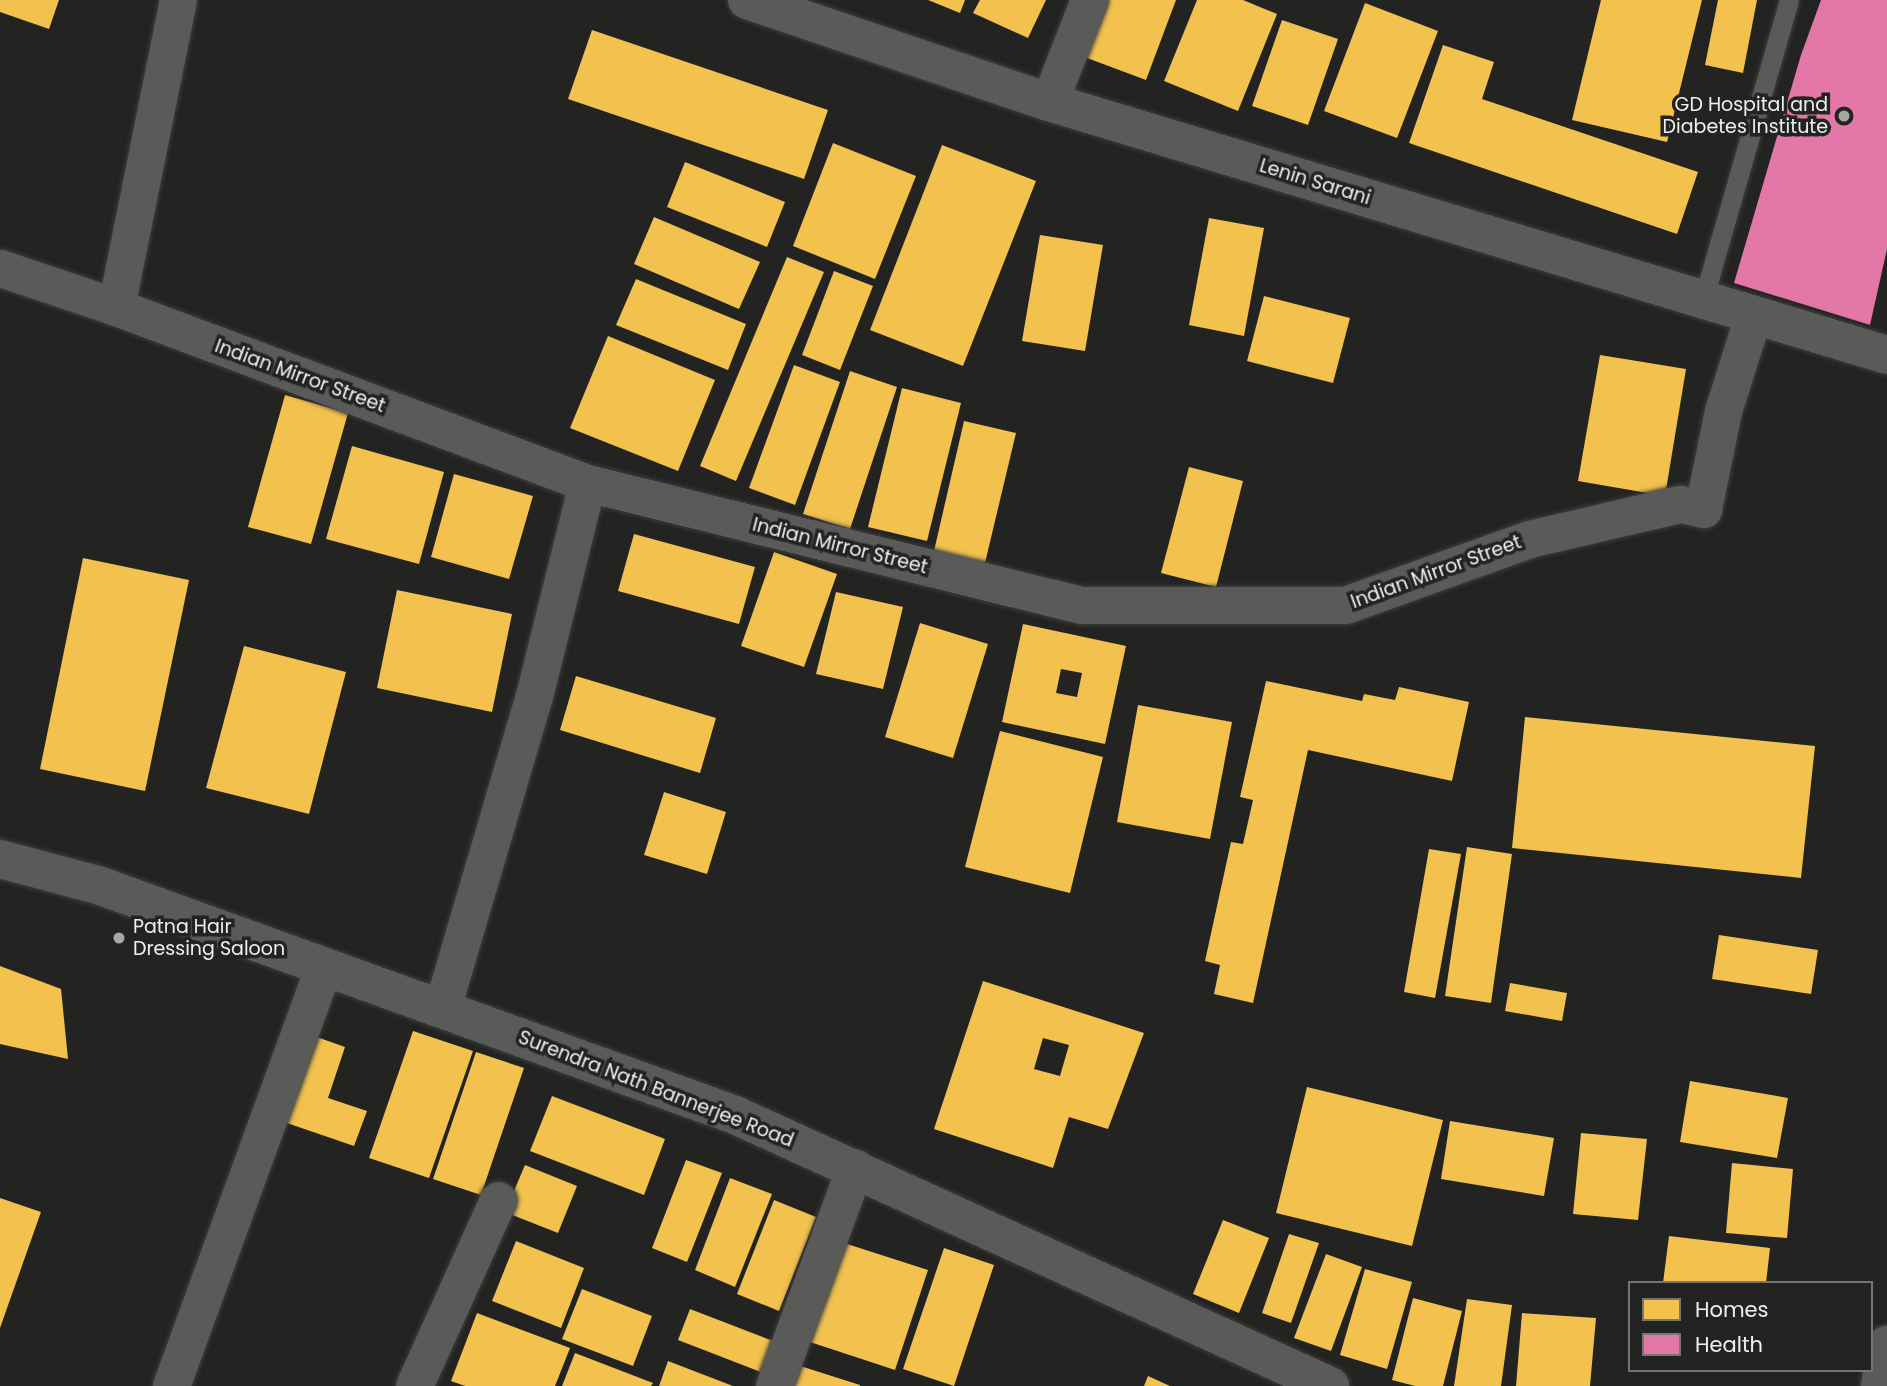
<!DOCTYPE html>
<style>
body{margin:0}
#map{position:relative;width:1887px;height:1386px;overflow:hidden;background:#232322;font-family:Poppins,sans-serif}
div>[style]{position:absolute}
.homes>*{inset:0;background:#f2c14e}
.health>*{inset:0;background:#e377a8}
.roads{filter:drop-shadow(0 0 2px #3d3e3c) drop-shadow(0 0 2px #3d3e3c)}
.lane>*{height:19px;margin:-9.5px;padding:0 9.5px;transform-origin:9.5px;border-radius:9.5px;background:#5a5a59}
.street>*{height:37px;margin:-18.5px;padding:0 18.5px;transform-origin:18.5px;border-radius:18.5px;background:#5a5a59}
.secondary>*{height:38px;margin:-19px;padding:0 19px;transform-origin:19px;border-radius:19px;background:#5a5a59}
.dots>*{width:19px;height:19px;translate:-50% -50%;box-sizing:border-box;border:4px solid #232421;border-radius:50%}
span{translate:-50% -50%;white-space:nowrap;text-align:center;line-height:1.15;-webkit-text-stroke:7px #232421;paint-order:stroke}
.poi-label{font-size:19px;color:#eef0ed}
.right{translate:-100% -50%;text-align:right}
.left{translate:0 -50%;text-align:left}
.street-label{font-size:19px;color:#eef0ed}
.legend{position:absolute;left:1628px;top:1281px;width:245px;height:91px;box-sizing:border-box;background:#232421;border:2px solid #747673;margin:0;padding:9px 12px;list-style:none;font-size:21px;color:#eef0ed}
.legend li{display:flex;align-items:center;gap:14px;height:35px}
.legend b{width:35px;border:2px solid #747673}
</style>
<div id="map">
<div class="homes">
<div style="clip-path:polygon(0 0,59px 0,49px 29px,0 12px)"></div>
<div style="clip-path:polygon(928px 0,965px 0,960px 13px)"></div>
<div style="clip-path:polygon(980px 0,1046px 0,1028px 38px,973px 13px)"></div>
<div style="clip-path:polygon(1100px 0,1176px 0,1146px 80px,1079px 55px)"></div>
<div style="clip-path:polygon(1197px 0,1243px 0,1277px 14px,1238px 111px,1164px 81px)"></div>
<div style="clip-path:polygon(1601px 0,1702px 0,1667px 142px,1572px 120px)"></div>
<div style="clip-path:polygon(1718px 0,1757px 0,1743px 73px,1705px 65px)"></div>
<div style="clip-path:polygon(1365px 3px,1438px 31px,1397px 138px,1324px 111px)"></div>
<div style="clip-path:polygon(1282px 20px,1338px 39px,1308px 125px,1252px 106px)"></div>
<div style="clip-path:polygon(592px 30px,828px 110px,804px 179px,568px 99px)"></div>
<div style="clip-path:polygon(1443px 45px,1494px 62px,1482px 99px,1698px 172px,1677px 234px,1409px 143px)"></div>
<div style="clip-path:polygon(833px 143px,916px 176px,875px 279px,793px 246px)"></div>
<div style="clip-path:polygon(942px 145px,1036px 181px,963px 366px,870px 330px)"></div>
<div style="clip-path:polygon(685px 162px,785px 202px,767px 247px,667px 207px)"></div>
<div style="clip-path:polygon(654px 217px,760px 262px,739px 309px,634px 264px)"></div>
<div style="clip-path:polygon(1209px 218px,1264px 228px,1244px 336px,1189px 325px)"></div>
<div style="clip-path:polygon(1040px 235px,1103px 245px,1085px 351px,1022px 341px)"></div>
<div style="clip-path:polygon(787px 257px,824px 272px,736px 481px,700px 466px)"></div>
<div style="clip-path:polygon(834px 271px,873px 286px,840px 370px,802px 355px)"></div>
<div style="clip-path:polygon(636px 279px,746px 324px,728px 370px,616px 325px)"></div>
<div style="clip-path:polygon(1264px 296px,1350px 318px,1333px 383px,1247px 361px)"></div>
<div style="clip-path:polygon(608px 336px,715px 380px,678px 471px,570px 428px)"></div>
<div style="clip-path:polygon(1600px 355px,1686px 369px,1665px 496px,1578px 481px)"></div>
<div style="clip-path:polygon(794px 365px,840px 382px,795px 505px,749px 488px)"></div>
<div style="clip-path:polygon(850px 371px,897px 387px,850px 529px,803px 514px)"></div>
<div style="clip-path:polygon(902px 388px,961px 403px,927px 541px,868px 527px)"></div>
<div style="clip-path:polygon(285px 395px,348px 413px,311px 544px,248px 527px)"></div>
<div style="clip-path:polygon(964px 421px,1016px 433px,985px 563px,934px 551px)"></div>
<div style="clip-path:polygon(352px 446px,444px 472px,419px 564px,326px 539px)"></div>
<div style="clip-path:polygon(1189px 467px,1243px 481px,1216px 587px,1161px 573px)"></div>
<div style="clip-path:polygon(454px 474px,533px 496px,509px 579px,431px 557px)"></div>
<div style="clip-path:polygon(634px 534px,755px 567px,739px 624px,618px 591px)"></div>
<div style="clip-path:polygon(774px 552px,837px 574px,804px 667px,741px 646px)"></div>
<div style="clip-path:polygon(83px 558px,189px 580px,145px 791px,40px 769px)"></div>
<div style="clip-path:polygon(397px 590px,512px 614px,492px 712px,377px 688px)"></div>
<div style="clip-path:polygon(836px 592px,903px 607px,883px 689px,816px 674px)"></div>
<div style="clip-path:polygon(920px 623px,988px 644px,953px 758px,885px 737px)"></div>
<div style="clip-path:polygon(evenodd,1023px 624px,1126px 646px,1105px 744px,1002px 722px,1023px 624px,1061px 669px,1082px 673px,1077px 697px,1056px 693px,1061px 669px)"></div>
<div style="clip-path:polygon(244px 646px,346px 672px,309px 814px,206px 788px)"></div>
<div style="clip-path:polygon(576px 676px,716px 718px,700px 773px,560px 730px)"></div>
<div style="clip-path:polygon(1266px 681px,1362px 701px,1364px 694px,1395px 700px,1399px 687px,1469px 702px,1452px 781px,1308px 750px,1253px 1003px,1214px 994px,1220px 965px,1205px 961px,1231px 842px,1243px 844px,1253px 800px,1240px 797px)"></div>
<div style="clip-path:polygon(1138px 705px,1232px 722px,1210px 839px,1117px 822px)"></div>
<div style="clip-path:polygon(1525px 717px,1815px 746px,1801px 878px,1512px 848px)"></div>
<div style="clip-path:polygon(1000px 731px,1103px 757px,1070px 893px,965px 867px)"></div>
<div style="clip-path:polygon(664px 792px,726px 812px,707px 874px,644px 855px)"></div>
<div style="clip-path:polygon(1467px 847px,1512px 854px,1491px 1003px,1445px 996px)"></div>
<div style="clip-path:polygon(1429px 849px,1461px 854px,1435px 998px,1404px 992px)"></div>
<div style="clip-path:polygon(1719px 935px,1818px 950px,1811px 994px,1712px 979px)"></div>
<div style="clip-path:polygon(0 966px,61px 989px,68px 1059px,0 1044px)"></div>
<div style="clip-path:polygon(evenodd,983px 981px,1144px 1033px,1108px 1129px,1069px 1117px,1053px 1168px,934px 1129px,983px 981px,1043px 1038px,1069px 1045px,1060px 1076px,1034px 1069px,1043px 1038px)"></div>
<div style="clip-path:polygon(1510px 983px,1567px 993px,1562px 1021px,1505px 1011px)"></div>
<div style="clip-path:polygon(413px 1031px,473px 1051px,429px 1178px,369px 1158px)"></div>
<div style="clip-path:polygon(314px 1036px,345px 1047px,328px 1098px,367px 1111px,354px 1146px,284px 1122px)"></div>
<div style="clip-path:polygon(476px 1052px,524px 1068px,481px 1195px,433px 1179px)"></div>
<div style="clip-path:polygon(1690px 1081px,1788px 1098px,1777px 1158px,1680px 1142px)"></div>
<div style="clip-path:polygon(1307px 1087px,1443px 1120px,1412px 1246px,1276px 1213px)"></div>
<div style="clip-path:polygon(552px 1096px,665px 1139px,644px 1195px,530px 1151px)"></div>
<div style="clip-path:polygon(1450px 1121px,1554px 1138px,1544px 1196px,1441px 1179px)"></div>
<div style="clip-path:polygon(1581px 1133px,1647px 1139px,1638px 1220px,1573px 1214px)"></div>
<div style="clip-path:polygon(686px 1160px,722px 1173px,687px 1262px,652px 1248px)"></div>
<div style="clip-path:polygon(1732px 1163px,1793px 1169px,1787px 1238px,1726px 1233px)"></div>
<div style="clip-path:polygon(525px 1165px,577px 1186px,558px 1233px,505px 1212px)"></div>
<div style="clip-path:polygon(730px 1178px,772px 1194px,735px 1287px,695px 1270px)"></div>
<div style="clip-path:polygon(0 1198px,41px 1212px,0 1328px)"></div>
<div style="clip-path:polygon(774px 1200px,816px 1217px,779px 1311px,737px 1294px)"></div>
<div style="clip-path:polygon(1223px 1220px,1269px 1238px,1239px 1313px,1193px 1294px)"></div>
<div style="clip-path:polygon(1289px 1234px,1319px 1243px,1291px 1323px,1262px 1313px)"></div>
<div style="clip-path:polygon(1669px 1236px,1770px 1248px,1766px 1283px,1663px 1283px)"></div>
<div style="clip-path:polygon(516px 1241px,584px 1268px,561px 1328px,492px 1301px)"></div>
<div style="clip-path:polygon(844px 1243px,928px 1270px,895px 1370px,810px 1342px)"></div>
<div style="clip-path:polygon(944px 1248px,994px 1265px,954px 1386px,903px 1369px)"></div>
<div style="clip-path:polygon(1326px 1254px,1362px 1267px,1331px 1351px,1294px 1338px)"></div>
<div style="clip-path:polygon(1365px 1269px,1412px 1282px,1387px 1369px,1340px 1355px)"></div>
<div style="clip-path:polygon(582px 1289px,652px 1316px,633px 1366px,562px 1339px)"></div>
<div style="clip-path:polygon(1413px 1298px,1462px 1311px,1443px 1386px,1415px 1386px,1392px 1380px)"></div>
<div style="clip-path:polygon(1467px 1299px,1512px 1305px,1501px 1386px,1454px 1386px)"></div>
<div style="clip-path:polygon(690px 1309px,778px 1343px,766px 1374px,678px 1340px)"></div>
<div style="clip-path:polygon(477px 1313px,570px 1348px,555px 1386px,465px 1386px,451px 1381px)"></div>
<div style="clip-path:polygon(1522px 1313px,1596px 1318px,1590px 1386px,1516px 1386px)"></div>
<div style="clip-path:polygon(575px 1353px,653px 1383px,651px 1386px,562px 1386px)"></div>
<div style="clip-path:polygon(668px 1361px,733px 1386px,659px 1386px)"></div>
<div style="clip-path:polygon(794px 1364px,860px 1385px,860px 1386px,787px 1386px)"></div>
<div style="clip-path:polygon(1148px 1376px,1170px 1386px,1144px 1386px)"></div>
</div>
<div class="health">
<div style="clip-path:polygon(1821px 0,1887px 0,1887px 249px,1870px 325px,1734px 283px,1801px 55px)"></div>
</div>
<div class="roads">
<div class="lane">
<div style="left:1703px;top:300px;width:312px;rotate:-74deg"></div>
</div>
<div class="street">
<div style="left:1049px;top:102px;width:110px;rotate:-68.6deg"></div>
<div style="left:0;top:268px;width:122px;rotate:18.6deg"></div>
<div style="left:116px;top:307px;width:503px;rotate:20.49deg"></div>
<div style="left:587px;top:483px;width:509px;rotate:13.87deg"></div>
<div style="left:1081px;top:605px;width:264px"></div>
<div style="left:1345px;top:605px;width:195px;rotate:-19.7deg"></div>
<div style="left:1529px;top:539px;width:155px;rotate:-13.1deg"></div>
<div style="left:1680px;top:504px;width:24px;rotate:12deg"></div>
<div style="left:1703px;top:509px;width:100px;rotate:-78.5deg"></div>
<div style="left:1723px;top:411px;width:100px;rotate:-72.5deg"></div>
<div style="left:116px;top:307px;width:313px;rotate:-78.6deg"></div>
<div style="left:442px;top:1008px;width:325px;rotate:-73.6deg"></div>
<div style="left:534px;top:696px;width:219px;rotate:-76deg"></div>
<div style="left:171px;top:1386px;width:447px;rotate:-70deg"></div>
<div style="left:414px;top:1386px;width:204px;rotate:-65.7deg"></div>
<div style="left:774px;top:1386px;width:233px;rotate:-69.7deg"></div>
</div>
<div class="secondary">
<div style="left:747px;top:0;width:319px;rotate:18.7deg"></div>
<div style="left:1049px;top:102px;width:875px;rotate:16.8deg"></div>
<div style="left:0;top:859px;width:101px;rotate:14.9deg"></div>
<div style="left:98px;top:885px;width:677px;rotate:19.85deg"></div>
<div style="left:735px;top:1115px;width:654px;rotate:24.49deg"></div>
<div style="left:1880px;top:1386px;width:42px;rotate:-80.3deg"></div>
</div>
</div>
<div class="dots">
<div style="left:1844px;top:116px;background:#a7a8a6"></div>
<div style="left:119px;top:938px;background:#a7a8a6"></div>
</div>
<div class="poi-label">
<span class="right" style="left:1828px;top:116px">GD Hospital and<br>Diabetes Institute</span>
<span class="left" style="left:133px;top:938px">Patna Hair<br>Dressing Saloon</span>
</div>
<div class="street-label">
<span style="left:1315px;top:182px;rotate:17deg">Lenin Sarani</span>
<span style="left:300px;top:376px;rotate:20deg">Indian Mirror Street</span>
<span style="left:840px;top:546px;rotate:14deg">Indian Mirror Street</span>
<span style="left:1436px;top:572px;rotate:-20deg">Indian Mirror Street</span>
<span style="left:656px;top:1089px;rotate:21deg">Surendra Nath Bannerjee Road</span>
</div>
<ul class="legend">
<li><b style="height:19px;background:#f2c14e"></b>Homes</li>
<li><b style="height:19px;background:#e377a8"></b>Health</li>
</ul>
</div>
